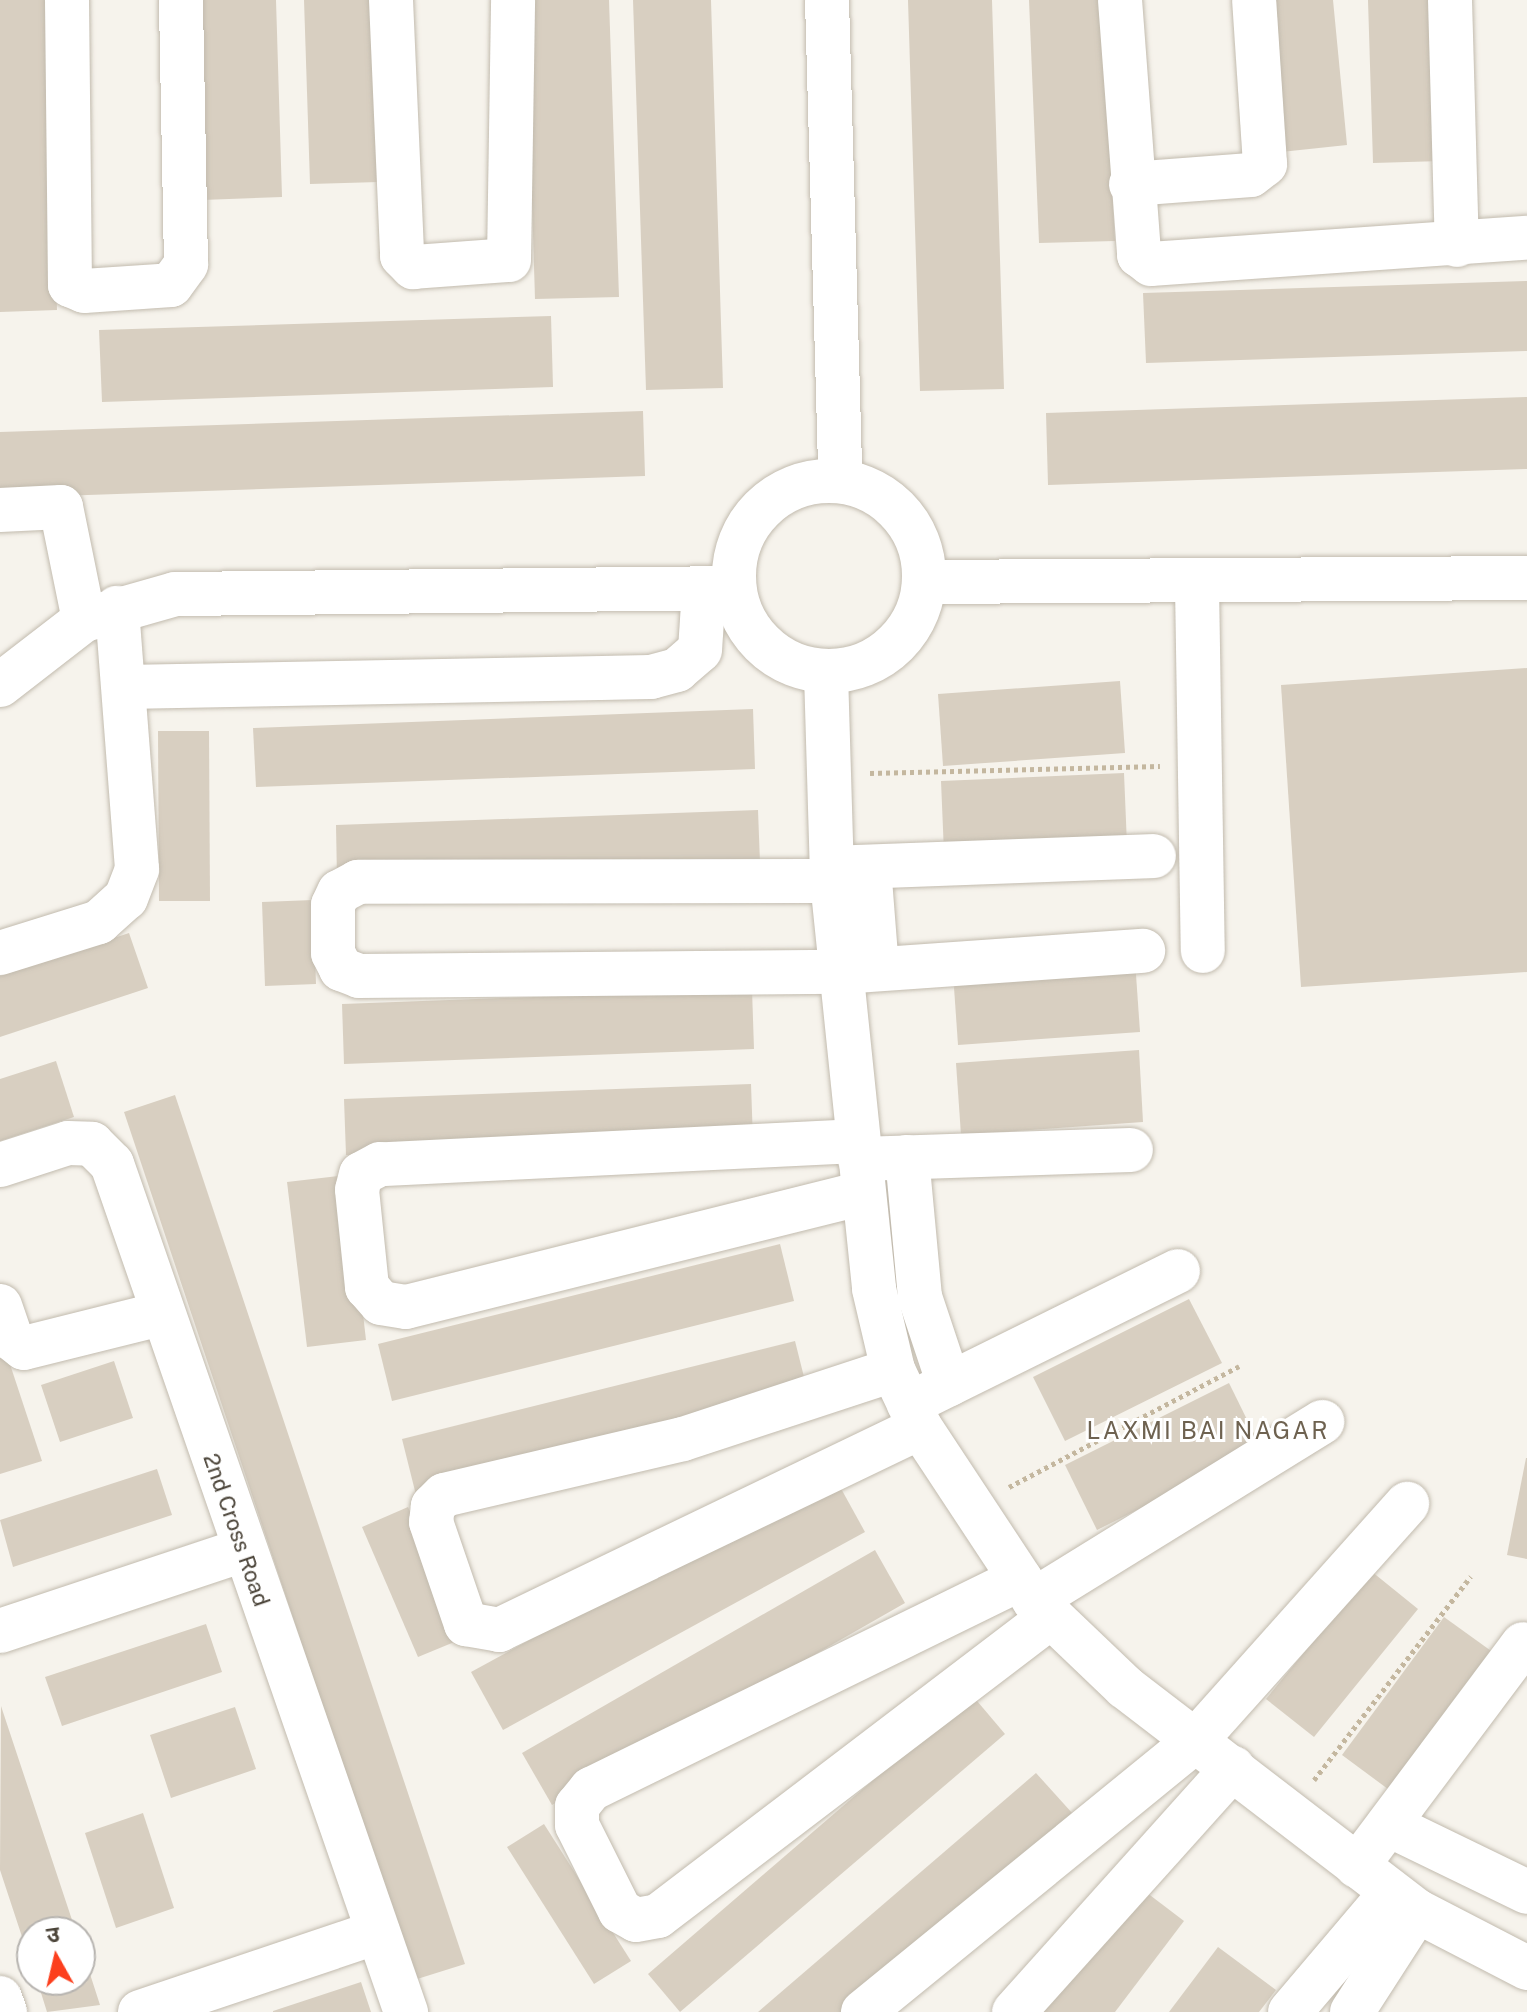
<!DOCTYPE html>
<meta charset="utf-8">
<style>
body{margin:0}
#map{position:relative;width:1527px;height:2012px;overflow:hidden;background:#f6f3ec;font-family:"Public Sans","Noto Sans Devanagari",sans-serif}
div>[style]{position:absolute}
.building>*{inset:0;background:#d8cfc1}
.path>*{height:5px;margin-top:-2.5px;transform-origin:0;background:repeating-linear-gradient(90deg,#c4b79f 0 4px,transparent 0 8px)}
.roads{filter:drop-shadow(0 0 2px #c2bbae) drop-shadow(0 0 2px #c2bbae)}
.minor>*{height:44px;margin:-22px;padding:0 22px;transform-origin:22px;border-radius:22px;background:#fff}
.minor>.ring{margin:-22px;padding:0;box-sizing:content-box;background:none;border:44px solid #fff;border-radius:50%}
span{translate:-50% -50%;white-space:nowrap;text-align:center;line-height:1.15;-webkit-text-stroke:6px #fff;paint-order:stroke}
.street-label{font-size:22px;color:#4b4439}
.neighbourhood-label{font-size:24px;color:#6e6250;letter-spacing:2px}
.north{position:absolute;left:16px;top:1916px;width:80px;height:80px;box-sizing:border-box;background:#fff;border:2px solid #b7b4b0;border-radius:50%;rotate:352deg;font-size:22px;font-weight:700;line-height:32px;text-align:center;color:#4b4439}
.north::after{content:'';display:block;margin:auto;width:28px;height:36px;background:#fc3f1d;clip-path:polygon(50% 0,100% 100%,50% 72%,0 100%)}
</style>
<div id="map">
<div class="building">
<div style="clip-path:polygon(0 0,47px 0,57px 310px,0 312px)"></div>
<div style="clip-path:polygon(196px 0,276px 0,282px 197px,202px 200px)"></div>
<div style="clip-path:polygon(304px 0,373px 0,379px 182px,310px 184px)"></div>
<div style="clip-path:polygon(526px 0,609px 0,619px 297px,535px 299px)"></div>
<div style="clip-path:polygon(633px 0,711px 0,723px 388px,646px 390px)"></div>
<div style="clip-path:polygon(908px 0,992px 0,1004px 389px,920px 391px)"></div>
<div style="clip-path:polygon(1029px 0,1102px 0,1115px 241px,1039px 243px)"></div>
<div style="clip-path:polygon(1266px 0,1333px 0,1347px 145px,1281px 152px)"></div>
<div style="clip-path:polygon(1368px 0,1436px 0,1442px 161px,1373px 163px)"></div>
<div style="clip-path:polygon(1527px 281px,1527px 351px,1146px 363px,1143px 293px)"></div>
<div style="clip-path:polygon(551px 316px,553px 387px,102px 402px,99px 330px)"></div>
<div style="clip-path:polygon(1527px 397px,1527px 469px,1048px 485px,1046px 413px)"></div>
<div style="clip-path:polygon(643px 411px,645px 476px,0 498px,0 432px)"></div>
<div style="clip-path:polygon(1527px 668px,1527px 972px,1301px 987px,1281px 685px)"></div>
<div style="clip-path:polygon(1120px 681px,1125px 753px,943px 766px,938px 694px)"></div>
<div style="clip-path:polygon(753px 709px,755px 769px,256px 787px,253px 728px)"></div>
<div style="clip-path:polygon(158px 731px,209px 731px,210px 901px,159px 901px)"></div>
<div style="clip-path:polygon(1124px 773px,1127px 845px,944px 853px,941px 781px)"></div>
<div style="clip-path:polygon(758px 810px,760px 863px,337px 879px,336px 825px)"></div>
<div style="clip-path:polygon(313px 900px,316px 984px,265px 986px,262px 902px)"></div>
<div style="clip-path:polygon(129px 933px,148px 988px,0 1037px,0 976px)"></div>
<div style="clip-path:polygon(1135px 960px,1140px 1032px,958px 1045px,953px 973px)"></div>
<div style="clip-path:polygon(752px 989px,754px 1049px,344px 1064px,342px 1004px)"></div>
<div style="clip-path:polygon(1139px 1050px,1143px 1122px,961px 1135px,956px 1063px)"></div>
<div style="clip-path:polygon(56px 1061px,74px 1117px,0 1141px,0 1079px)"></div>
<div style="clip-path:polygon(751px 1084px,753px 1141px,346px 1155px,344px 1099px)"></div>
<div style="clip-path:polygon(175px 1095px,465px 1964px,414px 1980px,124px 1112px)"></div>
<div style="clip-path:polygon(347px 1175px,366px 1340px,307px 1347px,287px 1182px)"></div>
<div style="clip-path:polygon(780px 1244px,794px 1301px,392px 1401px,378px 1344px)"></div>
<div style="clip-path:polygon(1189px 1299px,1222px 1363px,1065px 1441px,1033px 1377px)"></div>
<div style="clip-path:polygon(1px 1337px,42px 1461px,0 1474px,0 1338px)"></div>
<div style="clip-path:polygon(795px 1341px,809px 1397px,416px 1495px,402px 1439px)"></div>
<div style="clip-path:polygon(114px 1361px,133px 1418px,60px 1442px,41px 1385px)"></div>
<div style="clip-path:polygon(1229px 1383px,1261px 1448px,1097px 1530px,1065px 1465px)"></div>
<div style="clip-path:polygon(1526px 1458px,1527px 1458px,1527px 1559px,1507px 1555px)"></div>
<div style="clip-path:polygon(157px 1469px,172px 1515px,13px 1567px,0 1520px)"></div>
<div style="clip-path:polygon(833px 1474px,865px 1532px,503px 1730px,471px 1672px)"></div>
<div style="clip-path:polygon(408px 1507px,464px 1638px,418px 1657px,362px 1527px)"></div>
<div style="clip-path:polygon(875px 1550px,905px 1603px,552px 1805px,522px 1753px)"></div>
<div style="clip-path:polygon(1371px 1571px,1418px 1609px,1314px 1737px,1266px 1699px)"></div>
<div style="clip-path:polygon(1444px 1617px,1494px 1653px,1392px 1792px,1342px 1755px)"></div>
<div style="clip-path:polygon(206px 1624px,222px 1672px,62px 1726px,45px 1677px)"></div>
<div style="clip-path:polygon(972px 1695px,1005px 1734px,680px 2012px,648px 1974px)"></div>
<div style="clip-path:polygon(1px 1706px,76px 1932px,32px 1932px,31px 1964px,0 1870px)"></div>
<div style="clip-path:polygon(235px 1707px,256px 1769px,171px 1798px,150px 1735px)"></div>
<div style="clip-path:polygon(1036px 1773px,1073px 1814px,843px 2012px,758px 2012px)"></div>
<div style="clip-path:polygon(143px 1813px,174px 1908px,116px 1928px,85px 1833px)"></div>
<div style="clip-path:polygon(544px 1824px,631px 1961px,594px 1984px,507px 1847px)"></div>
<div style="clip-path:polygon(1138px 1886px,1184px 1921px,1115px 2012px,1042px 2012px)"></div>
<div style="clip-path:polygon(81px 1946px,100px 2005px,47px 2012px,37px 1980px,80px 1980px)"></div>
<div style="clip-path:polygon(1218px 1947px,1276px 1990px,1259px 2012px,1169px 2012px)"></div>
<div style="clip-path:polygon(361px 1982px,371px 2012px,273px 2012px,273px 2011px)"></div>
</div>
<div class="path">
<div style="left:870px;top:773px;width:290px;rotate:-1.4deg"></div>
<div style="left:1009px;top:1487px;width:260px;rotate:-27.7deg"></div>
<div style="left:1314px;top:1780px;width:257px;rotate:-52.4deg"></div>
</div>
<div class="roads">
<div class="minor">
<div style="left:67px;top:0;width:285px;rotate:89.4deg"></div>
<div style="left:70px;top:285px;width:15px;rotate:23deg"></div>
<div style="left:84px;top:291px;width:87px;rotate:-3.9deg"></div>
<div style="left:171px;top:285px;width:26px;rotate:-54deg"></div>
<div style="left:186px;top:264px;width:264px;rotate:-91.1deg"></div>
<div style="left:391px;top:0;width:256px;rotate:87.5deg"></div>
<div style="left:402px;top:256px;width:16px;rotate:45deg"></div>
<div style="left:413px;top:267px;width:96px;rotate:-4.2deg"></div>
<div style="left:509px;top:260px;width:260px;rotate:-89.1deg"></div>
<div style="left:827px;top:0;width:478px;rotate:88.4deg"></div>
<div style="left:1120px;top:0;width:256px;rotate:85.7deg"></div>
<div style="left:1139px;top:255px;width:15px;rotate:37deg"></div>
<div style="left:1151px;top:264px;width:377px;rotate:-4deg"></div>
<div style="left:1450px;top:0;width:245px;rotate:88.4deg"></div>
<div style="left:1131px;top:184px;width:120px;rotate:-4.3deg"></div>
<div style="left:1251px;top:175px;width:18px;rotate:-38deg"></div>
<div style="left:1265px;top:164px;width:164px;rotate:-93.8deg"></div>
<div class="ring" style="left:734px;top:481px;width:146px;height:146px"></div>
<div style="left:0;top:510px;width:61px;rotate:-2.8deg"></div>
<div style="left:61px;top:507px;width:115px;rotate:78.5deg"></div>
<div style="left:925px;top:582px;width:602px;rotate:-0.38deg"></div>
<div style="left:1197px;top:585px;width:366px;rotate:89.1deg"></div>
<div style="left:826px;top:673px;width:208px;rotate:88.3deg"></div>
<div style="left:832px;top:881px;width:410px;rotate:84.1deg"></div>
<div style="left:874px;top:1289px;width:83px;rotate:76.8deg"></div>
<div style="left:893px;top:1370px;width:63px;rotate:64.7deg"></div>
<div style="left:920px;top:1427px;width:207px;rotate:56.6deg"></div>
<div style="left:1034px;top:1600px;width:126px;rotate:43.7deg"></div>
<div style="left:1125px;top:1687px;width:368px;rotate:37.5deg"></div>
<div style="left:1417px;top:1911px;width:124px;rotate:27.4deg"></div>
<div style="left:0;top:685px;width:106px;rotate:-37.7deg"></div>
<div style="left:84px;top:620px;width:95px;rotate:-15.9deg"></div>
<div style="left:175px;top:594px;width:559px;rotate:-0.61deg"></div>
<div style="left:125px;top:687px;width:526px;rotate:-1.09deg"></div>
<div style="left:651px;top:677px;width:27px;rotate:-15deg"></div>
<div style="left:677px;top:670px;width:30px;rotate:-41deg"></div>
<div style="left:700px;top:650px;width:61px;rotate:-86.2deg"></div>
<div style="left:869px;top:867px;width:102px;rotate:85.5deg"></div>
<div style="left:831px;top:868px;width:323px;rotate:-2.1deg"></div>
<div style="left:832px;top:881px;width:474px;rotate:179.9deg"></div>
<div style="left:358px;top:882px;width:21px;rotate:152deg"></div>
<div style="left:339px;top:892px;width:14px;rotate:115deg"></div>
<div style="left:333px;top:905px;width:48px;rotate:90deg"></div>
<div style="left:333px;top:953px;width:18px;rotate:63deg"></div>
<div style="left:341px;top:969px;width:19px;rotate:21deg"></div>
<div style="left:359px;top:976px;width:481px;rotate:-0.5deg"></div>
<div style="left:840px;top:972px;width:304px;rotate:-4deg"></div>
<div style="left:0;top:953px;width:104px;rotate:-17.4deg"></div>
<div style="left:99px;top:922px;width:36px;rotate:-42deg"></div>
<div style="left:126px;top:898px;width:31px;rotate:-69deg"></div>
<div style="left:137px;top:869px;width:262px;rotate:-94.4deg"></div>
<div style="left:857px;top:1141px;width:478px;rotate:177.2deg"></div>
<div style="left:380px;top:1164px;width:21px;rotate:152deg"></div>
<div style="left:361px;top:1174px;width:16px;rotate:104deg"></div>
<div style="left:357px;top:1190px;width:98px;rotate:84.1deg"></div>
<div style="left:367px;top:1287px;width:21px;rotate:49deg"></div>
<div style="left:381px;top:1303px;width:25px;rotate:9deg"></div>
<div style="left:406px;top:1307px;width:470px;rotate:-14deg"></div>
<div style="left:907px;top:1157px;width:141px;rotate:84.7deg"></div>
<div style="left:920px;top:1297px;width:92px;rotate:71.6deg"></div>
<div style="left:860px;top:1159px;width:271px;rotate:-1.9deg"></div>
<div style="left:0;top:1165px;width:71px;rotate:-17.9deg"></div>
<div style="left:68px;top:1143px;width:24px;rotate:2deg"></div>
<div style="left:92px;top:1144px;width:28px;rotate:45deg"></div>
<div style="left:112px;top:1164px;width:898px;rotate:70.88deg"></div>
<div style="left:0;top:1306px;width:34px;rotate:71deg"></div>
<div style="left:11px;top:1338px;width:16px;rotate:38deg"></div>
<div style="left:24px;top:1348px;width:140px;rotate:-14deg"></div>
<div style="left:893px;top:1370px;width:221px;rotate:161.8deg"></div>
<div style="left:683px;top:1439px;width:245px;rotate:166.8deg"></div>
<div style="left:444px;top:1495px;width:16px;rotate:135deg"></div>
<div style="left:433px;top:1506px;width:16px;rotate:97deg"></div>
<div style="left:431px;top:1522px;width:108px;rotate:71.1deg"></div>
<div style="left:466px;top:1624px;width:34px;rotate:10deg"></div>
<div style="left:499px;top:1630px;width:467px;rotate:-25.7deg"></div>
<div style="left:909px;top:1404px;width:300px;rotate:-26.3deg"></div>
<div style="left:1020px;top:1579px;width:478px;rotate:153.9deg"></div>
<div style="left:591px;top:1789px;width:22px;rotate:129deg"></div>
<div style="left:577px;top:1806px;width:19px;rotate:90deg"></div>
<div style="left:577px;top:1825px;width:96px;rotate:63.4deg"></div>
<div style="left:620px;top:1911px;width:18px;rotate:29deg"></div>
<div style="left:636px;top:1920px;width:22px;rotate:-10deg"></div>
<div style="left:658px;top:1916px;width:494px;rotate:-37.3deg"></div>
<div style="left:1034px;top:1600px;width:339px;rotate:-31.7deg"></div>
<div style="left:0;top:1631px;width:256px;rotate:-18.4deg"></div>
<div style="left:1389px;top:1825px;width:153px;rotate:25.9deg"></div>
<div style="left:1357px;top:1866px;width:277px;rotate:-53.2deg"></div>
<div style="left:0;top:1998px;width:15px;rotate:70deg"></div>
<div style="left:140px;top:2012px;width:251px;rotate:-18.6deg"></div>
<div style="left:863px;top:2012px;width:430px;rotate:-39.2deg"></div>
<div style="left:1196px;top:1740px;width:317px;rotate:-48.2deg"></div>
<div style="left:1014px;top:2012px;width:328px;rotate:-48.1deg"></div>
<div style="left:1290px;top:2012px;width:156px;rotate:-49.7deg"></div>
<div style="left:1352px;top:2012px;width:120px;rotate:-57.2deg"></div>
</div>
</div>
<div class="street-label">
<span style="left:236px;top:1530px;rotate:71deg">2nd Cross Road</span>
</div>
<div class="neighbourhood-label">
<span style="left:1208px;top:1431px">LAXMI BAI NAGAR</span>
</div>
<div class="north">उ</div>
</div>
